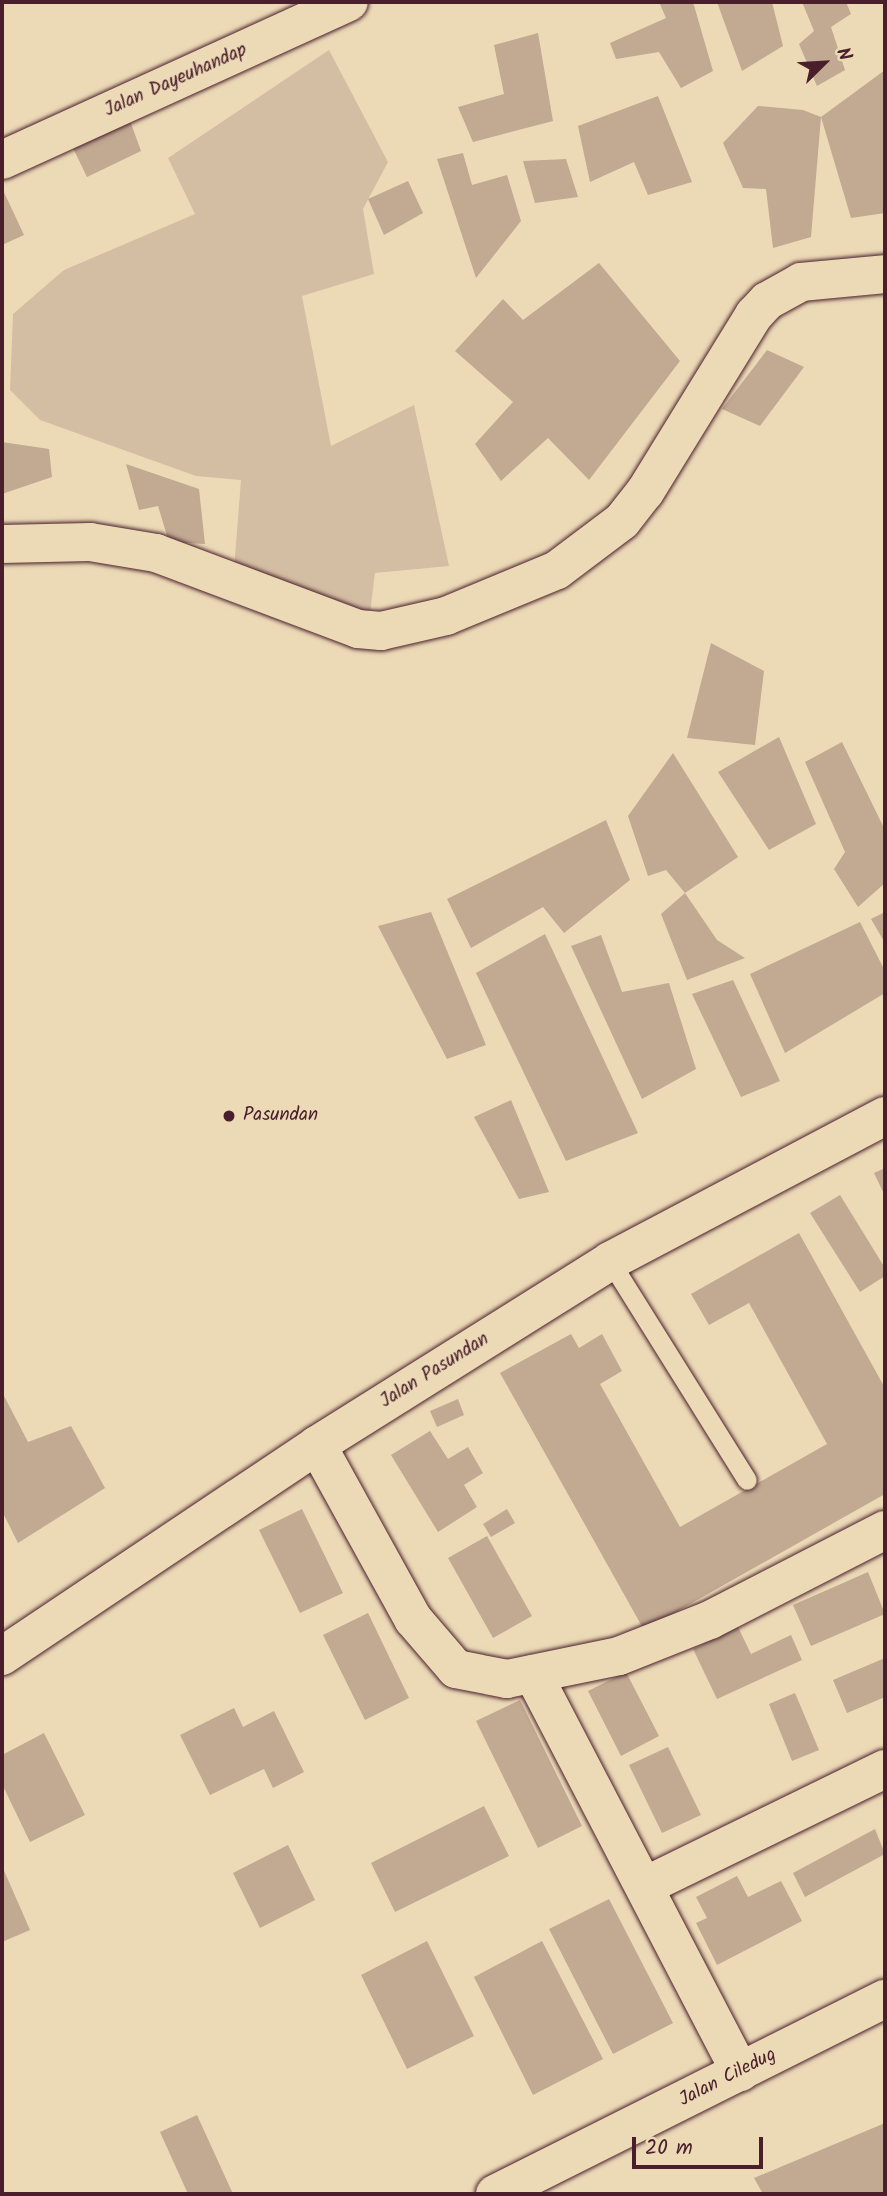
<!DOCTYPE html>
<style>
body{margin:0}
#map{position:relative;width:887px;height:2196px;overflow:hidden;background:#ecdab7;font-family:Kalam,sans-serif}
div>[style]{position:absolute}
.green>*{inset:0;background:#d4bea3}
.building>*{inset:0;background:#c1a992}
.roads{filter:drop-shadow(0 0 2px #4a1f2b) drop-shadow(0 0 2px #4a1f2b)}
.service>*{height:19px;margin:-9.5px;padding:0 9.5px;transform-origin:9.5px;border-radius:9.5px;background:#ecdab7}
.minor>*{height:38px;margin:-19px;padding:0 19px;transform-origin:19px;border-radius:19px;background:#ecdab7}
.tertiary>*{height:38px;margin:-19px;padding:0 19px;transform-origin:19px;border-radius:19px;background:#ecdab7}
.secondary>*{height:38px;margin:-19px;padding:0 19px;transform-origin:19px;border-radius:19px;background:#ecdab7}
.dots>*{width:19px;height:19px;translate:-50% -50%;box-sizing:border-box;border:4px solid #ecdab7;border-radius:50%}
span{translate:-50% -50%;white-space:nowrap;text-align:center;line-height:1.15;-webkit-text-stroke:6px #ecdab7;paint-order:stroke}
.street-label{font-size:19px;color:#4a1f2b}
.poi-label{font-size:19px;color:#4a1f2b}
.left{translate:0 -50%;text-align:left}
.frame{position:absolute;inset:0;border:4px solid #4a1f2b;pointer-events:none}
.north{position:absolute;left:789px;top:28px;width:70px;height:70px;-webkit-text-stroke:5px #ecdab7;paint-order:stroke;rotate:66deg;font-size:19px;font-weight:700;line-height:28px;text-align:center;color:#4a1f2b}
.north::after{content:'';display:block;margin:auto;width:24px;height:32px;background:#4a1f2b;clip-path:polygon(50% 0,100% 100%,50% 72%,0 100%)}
.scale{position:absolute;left:632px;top:2137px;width:131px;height:32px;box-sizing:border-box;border:4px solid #4a1f2b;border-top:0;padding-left:9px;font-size:21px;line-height:24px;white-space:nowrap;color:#4a1f2b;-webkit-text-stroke:5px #ecdab7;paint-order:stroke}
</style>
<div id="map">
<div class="green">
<div style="clip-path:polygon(329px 50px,388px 162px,363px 209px,374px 274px,302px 296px,331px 446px,414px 405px,449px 566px,375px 573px,369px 621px,233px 582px,241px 480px,196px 476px,40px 420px,10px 390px,13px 314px,64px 270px,195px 214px,168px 158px)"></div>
</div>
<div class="building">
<div style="clip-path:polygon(659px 2px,693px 2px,713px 71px,681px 88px,659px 52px,616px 59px,610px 43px,666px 18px)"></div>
<div style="clip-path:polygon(717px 2px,772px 2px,783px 46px,742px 71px)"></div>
<div style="clip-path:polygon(802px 2px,846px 2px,851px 14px,831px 27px,845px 70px,817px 86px,799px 44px,814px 31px)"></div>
<div style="clip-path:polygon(538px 33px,553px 121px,473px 142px,458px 107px,504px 94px,494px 45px)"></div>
<div style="clip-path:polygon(885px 70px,885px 213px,851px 218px,821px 117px)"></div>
<div style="clip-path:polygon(658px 96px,692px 182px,648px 195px,634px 162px,590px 182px,578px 126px)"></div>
<div style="clip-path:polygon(758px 106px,803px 110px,821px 117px,811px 237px,773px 248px,766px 189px,743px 188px,723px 143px)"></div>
<div style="clip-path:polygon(129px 118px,141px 151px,87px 177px,71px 144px)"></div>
<div style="clip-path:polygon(463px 153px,472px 185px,507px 175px,521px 221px,476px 278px,437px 159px)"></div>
<div style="clip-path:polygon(566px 159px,578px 197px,535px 203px,523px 161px)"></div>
<div style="clip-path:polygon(408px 181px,423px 213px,384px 235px,368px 199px)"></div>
<div style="clip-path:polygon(2px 188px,24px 235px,2px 245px)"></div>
<div style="clip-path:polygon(599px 263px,680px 361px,589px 480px,548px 438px,501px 481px,475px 444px,513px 402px,455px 351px,503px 299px,523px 320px)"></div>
<div style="clip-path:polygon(767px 350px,804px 367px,760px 426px,722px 409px)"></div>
<div style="clip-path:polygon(2px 442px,49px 449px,52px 477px,2px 494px)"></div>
<div style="clip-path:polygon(126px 464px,199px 489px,205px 544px,169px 542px,158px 506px,139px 510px)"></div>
<div style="clip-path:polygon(711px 643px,764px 671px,755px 745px,687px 738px)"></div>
<div style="clip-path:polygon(779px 737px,816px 824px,769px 850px,718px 772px)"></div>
<div style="clip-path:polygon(842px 742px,885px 830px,885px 883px,858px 907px,834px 869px,845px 852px,805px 762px)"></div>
<div style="clip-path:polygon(673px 753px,738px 857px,685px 893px,666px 870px,648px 876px,628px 816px)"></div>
<div style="clip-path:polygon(606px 820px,630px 880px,564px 933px,543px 907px,471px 948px,447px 899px)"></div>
<div style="clip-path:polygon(685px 893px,717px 940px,745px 958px,687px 980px,661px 914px)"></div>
<div style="clip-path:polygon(431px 912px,486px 1045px,447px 1059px,378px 926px)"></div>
<div style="clip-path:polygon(885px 912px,885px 943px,871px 919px)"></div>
<div style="clip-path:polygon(860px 922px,885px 971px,885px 993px,785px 1053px,750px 974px)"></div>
<div style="clip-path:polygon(545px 934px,638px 1133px,566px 1161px,476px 973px)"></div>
<div style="clip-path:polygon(601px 935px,622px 992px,669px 983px,696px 1069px,642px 1099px,571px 946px)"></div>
<div style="clip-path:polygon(733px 980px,780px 1081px,741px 1097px,692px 994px)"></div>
<div style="clip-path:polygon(511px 1100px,549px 1192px,519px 1199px,474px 1117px)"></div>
<div style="clip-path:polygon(885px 1168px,885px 1196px,874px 1173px)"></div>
<div style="clip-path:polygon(840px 1195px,885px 1268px,885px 1276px,860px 1292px,810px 1213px)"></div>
<div style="clip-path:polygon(799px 1233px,885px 1388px,885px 1494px,644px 1630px,500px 1373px,571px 1334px,579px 1348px,602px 1334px,622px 1371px,600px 1384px,680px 1527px,827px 1444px,749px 1303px,709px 1325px,691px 1294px)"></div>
<div style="clip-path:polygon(2px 1392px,28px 1442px,71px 1426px,105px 1488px,18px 1543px,2px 1511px)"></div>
<div style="clip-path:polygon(458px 1399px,464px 1415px,437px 1427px,430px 1411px)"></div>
<div style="clip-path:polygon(430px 1431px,448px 1459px,468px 1447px,483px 1473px,464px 1485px,477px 1507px,438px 1532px,391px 1455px)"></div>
<div style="clip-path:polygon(302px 1509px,343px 1593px,300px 1613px,259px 1530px)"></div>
<div style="clip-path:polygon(507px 1509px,515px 1523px,491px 1537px,483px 1524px)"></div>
<div style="clip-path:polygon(487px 1536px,532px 1616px,493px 1638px,448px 1558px)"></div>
<div style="clip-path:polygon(868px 1572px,885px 1614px,811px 1646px,793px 1605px)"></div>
<div style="clip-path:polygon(368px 1613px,409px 1698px,365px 1720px,323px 1635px)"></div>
<div style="clip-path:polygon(738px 1627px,751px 1654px,791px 1635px,802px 1660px,717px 1699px,693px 1649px)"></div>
<div style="clip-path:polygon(885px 1658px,885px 1697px,847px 1713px,833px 1680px)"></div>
<div style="clip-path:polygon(626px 1672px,659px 1736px,621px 1756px,588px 1691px)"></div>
<div style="clip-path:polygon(795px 1693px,819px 1750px,792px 1761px,769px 1704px)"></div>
<div style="clip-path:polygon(520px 1700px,582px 1826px,538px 1848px,476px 1721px)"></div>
<div style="clip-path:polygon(234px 1708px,243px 1727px,274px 1711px,304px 1772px,273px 1788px,264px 1769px,210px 1795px,180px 1735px)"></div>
<div style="clip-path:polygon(44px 1733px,85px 1815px,30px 1842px,2px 1784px,2px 1755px)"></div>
<div style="clip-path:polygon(668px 1747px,701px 1815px,662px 1833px,629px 1765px)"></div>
<div style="clip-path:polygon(484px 1806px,509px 1856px,395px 1912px,371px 1863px)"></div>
<div style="clip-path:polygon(875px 1829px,885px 1854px,805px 1897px,793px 1873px)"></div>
<div style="clip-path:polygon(288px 1845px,315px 1900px,260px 1928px,233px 1873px)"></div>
<div style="clip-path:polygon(2px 1866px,30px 1930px,2px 1942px)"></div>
<div style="clip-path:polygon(737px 1876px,748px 1897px,781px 1881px,802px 1921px,717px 1965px,696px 1923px,707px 1918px,696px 1897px)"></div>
<div style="clip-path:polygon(609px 1899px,673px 2023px,613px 2054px,549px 1929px)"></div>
<div style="clip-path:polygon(427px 1941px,474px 2036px,407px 2069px,361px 1975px)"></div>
<div style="clip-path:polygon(542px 1941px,603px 2059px,533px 2095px,474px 1977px)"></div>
<div style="clip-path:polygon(197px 2115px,233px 2194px,188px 2194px,160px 2132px)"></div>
<div style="clip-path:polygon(885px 2123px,885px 2194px,763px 2194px,754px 2178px)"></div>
</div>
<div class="roads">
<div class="service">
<div style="left:610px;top:1261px;width:258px;rotate:58deg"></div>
</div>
<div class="minor">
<div style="left:2px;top:160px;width:381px;rotate:-24.5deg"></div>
<div style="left:2px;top:544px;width:88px;rotate:-1.3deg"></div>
<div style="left:90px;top:542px;width:67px;rotate:9.5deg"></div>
<div style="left:156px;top:553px;width:216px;rotate:20.6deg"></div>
<div style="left:358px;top:629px;width:23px;rotate:5deg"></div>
<div style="left:381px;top:631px;width:67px;rotate:-13deg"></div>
<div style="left:446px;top:616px;width:120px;rotate:-22.5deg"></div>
<div style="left:557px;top:570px;width:81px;rotate:-37deg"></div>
<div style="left:622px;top:521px;width:37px;rotate:-52deg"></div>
<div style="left:645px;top:492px;width:208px;rotate:-58.4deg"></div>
<div style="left:754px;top:315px;width:19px;rotate:-47deg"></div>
<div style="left:767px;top:301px;width:39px;rotate:-29deg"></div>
<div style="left:801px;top:282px;width:84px;rotate:-5.4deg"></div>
<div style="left:317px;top:1445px;width:199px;rotate:61.1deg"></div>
<div style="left:413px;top:1619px;width:66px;rotate:49.3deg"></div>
<div style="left:456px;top:1669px;width:52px;rotate:11.1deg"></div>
<div style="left:507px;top:1679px;width:114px;rotate:-11.6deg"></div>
<div style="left:619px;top:1656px;width:98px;rotate:-21.6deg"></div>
<div style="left:710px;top:1620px;width:197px;rotate:-27.2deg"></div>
<div style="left:533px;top:1674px;width:449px;rotate:62.5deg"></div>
<div style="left:645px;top:1886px;width:267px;rotate:-26deg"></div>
</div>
<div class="tertiary">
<div style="left:2px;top:1656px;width:379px;rotate:-33.8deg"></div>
<div style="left:317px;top:1445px;width:346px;rotate:-32.1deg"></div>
<div style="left:610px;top:1261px;width:311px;rotate:-27.8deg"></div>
</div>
<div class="secondary">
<div style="left:495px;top:2194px;width:436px;rotate:-26.6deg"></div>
</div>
</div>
<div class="dots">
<div style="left:229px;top:1116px;background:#4a1f2b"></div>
</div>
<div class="street-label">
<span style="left:176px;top:81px;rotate:-24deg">Jalan Dayeuhandap</span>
<span style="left:435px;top:1371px;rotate:-32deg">Jalan Pasundan</span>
<span style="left:728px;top:2078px;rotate:-27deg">Jalan Ciledug</span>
</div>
<div class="poi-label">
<span class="left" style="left:243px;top:1116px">Pasundan</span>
</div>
<div class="frame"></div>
<div class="north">N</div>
<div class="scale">20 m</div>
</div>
